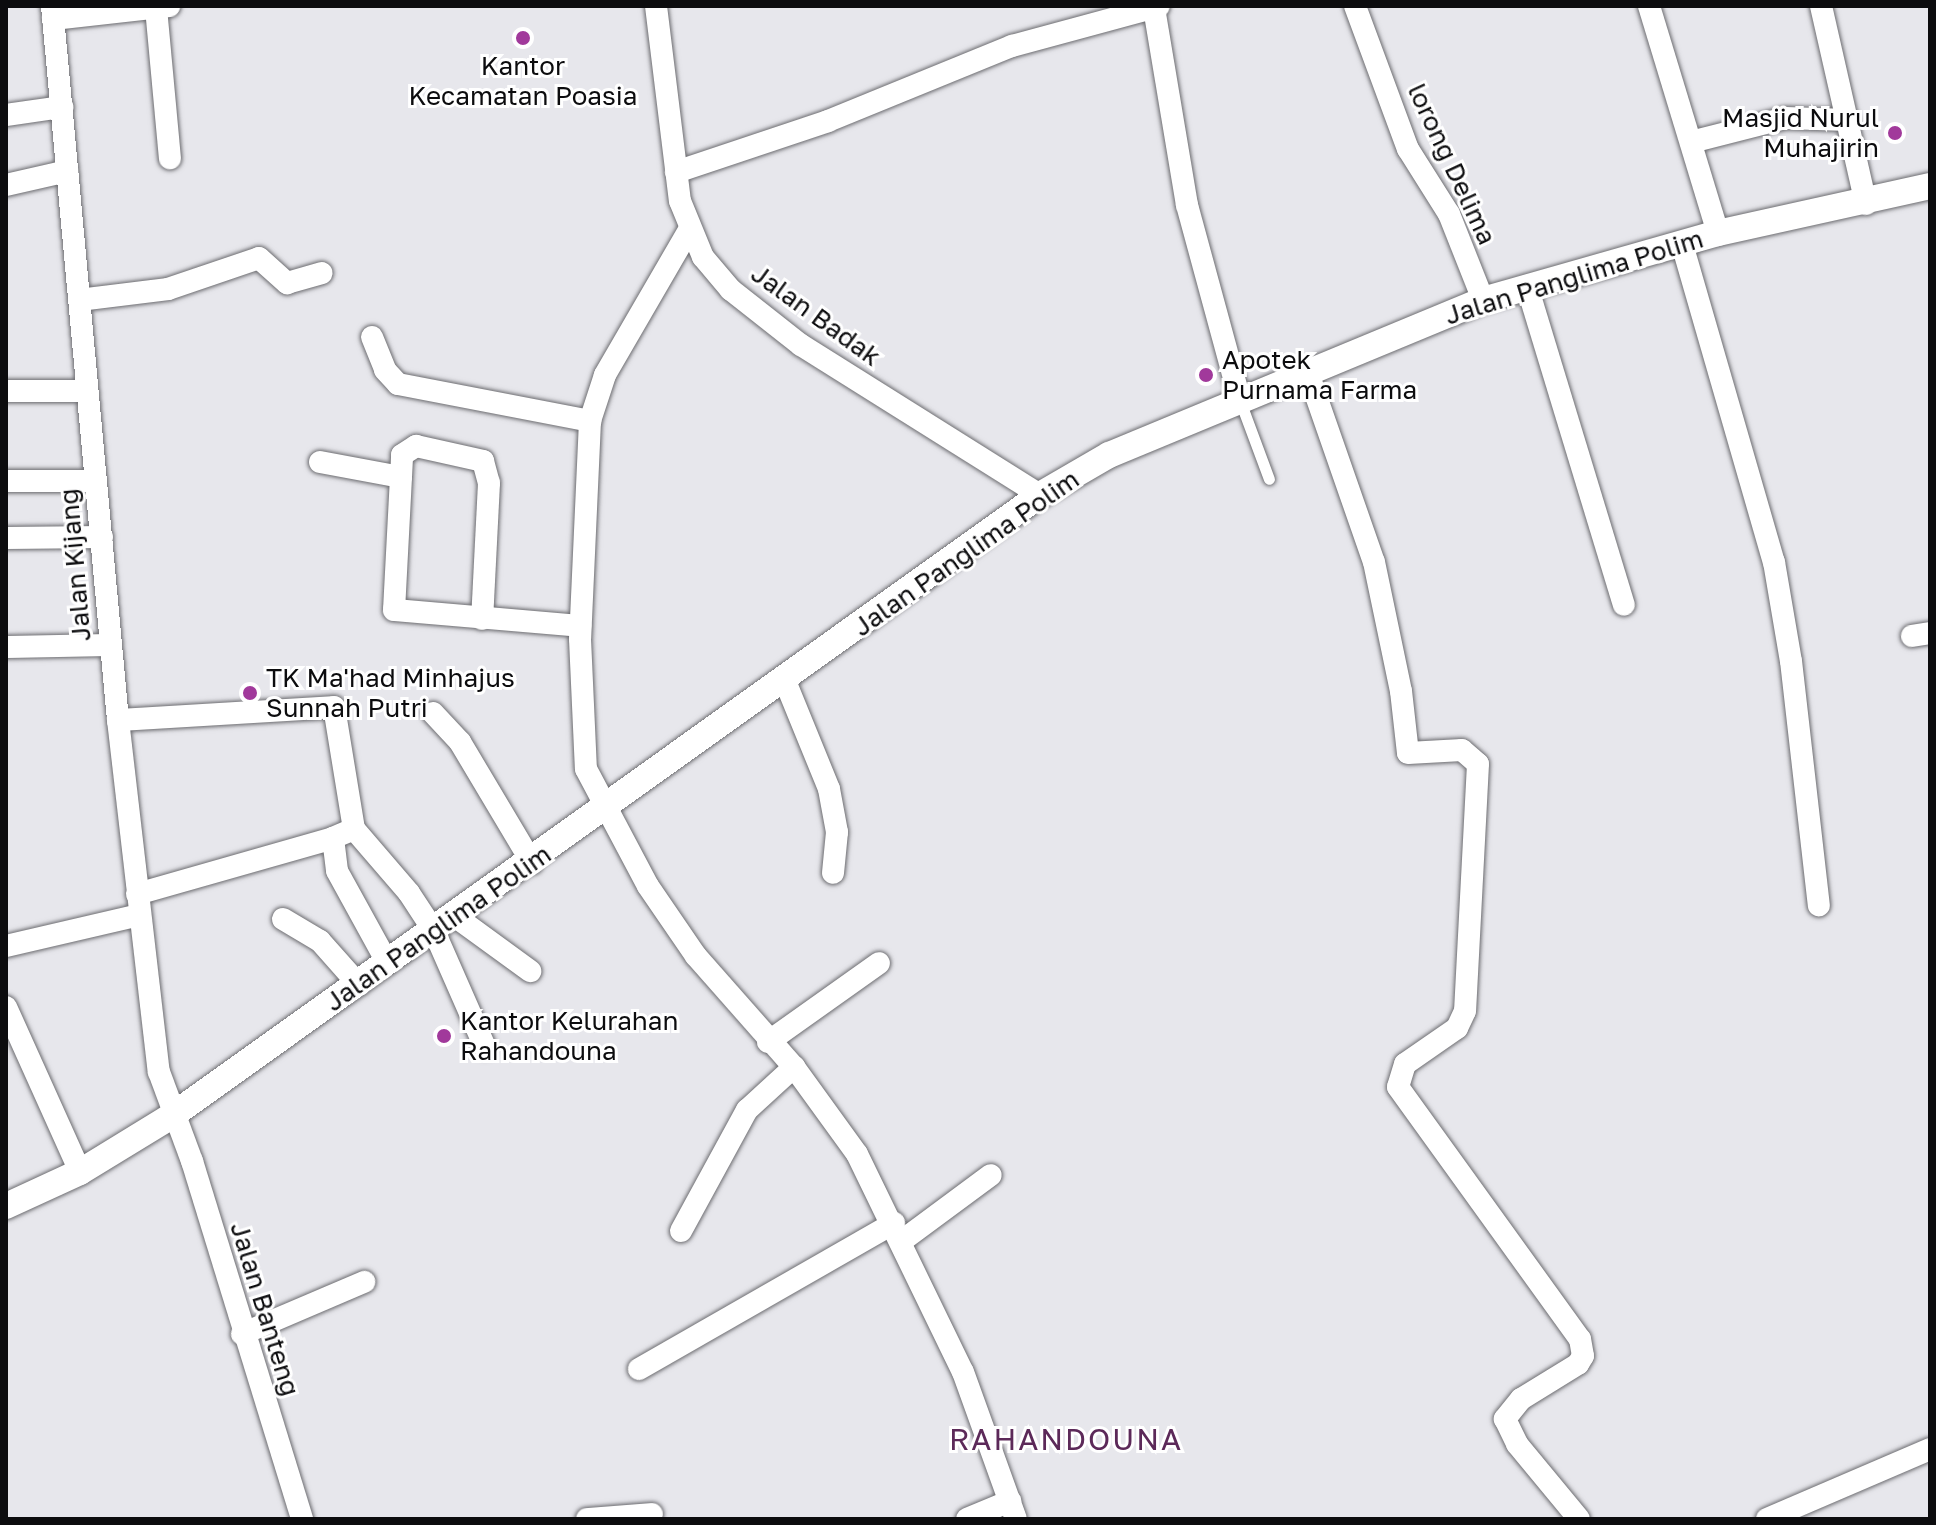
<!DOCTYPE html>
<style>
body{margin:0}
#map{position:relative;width:1936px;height:1525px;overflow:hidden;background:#e7e7ec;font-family:"Golos Text",sans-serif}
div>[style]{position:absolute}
.roads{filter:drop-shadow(0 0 2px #6c6c70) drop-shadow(0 0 2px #6c6c70)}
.service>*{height:11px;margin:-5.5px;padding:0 5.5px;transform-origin:5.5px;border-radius:5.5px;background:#fff}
.minor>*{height:22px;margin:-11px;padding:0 11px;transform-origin:11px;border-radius:11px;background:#fff}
.tertiary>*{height:26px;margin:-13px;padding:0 13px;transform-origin:13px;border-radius:13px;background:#fff}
.dots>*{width:22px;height:22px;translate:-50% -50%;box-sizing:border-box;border:4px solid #fff;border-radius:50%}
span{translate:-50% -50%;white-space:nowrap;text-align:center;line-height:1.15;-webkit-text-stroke:6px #fff;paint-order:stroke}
.poi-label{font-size:26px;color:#0c0c0e}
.right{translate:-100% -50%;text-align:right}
.left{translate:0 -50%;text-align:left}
.street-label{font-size:26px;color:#0c0c0e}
.quarter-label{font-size:30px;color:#5c2959;letter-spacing:2px}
.frame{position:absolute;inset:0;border:8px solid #0c0c0e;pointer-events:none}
</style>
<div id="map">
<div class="roads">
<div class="service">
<div style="left:1240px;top:401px;width:83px;rotate:69.6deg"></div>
</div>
<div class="minor">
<div style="left:52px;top:6px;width:717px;rotate:84.72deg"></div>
<div style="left:118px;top:720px;width:354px;rotate:83.4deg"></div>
<div style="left:159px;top:1072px;width:95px;rotate:69.7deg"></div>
<div style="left:192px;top:1161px;width:375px;rotate:72.9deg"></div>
<div style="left:656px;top:6px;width:196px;rotate:83deg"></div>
<div style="left:680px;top:201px;width:61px;rotate:67.7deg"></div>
<div style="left:703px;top:257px;width:43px;rotate:49.7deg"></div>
<div style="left:731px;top:290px;width:89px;rotate:38.2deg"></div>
<div style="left:801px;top:345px;width:282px;rotate:32.1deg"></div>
<div style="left:1355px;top:6px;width:153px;rotate:69.7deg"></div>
<div style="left:1408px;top:149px;width:77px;rotate:57.8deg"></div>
<div style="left:1449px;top:214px;width:92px;rotate:68.4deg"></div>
<div style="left:1649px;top:6px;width:237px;rotate:73.1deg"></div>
<div style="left:1821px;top:6px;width:203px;rotate:77.2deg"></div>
<div style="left:156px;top:8px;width:151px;rotate:84.7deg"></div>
<div style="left:1154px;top:8px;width:200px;rotate:80.5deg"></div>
<div style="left:1187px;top:205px;width:202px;rotate:74.8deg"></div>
<div style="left:53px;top:19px;width:117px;rotate:-6.4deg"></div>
<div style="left:6px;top:115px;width:57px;rotate:-8.1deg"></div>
<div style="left:1691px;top:142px;width:97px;rotate:-14.3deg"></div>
<div style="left:1785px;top:118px;width:64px;rotate:1.8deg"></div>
<div style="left:676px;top:172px;width:160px;rotate:-18.5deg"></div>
<div style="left:828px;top:121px;width:199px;rotate:-22.2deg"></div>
<div style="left:1012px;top:46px;width:152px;rotate:-15.2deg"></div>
<div style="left:6px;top:185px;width:63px;rotate:-12.9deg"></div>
<div style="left:689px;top:230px;width:168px;rotate:120.1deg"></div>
<div style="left:605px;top:375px;width:48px;rotate:108.1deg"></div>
<div style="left:590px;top:421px;width:218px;rotate:92.6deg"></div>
<div style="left:580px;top:639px;width:130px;rotate:87.4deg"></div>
<div style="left:586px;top:769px;width:132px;rotate:62.1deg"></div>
<div style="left:648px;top:886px;width:85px;rotate:55.6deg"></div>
<div style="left:696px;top:956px;width:148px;rotate:48.6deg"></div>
<div style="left:794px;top:1067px;width:107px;rotate:54.1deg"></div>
<div style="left:857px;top:1154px;width:242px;rotate:64.1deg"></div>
<div style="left:963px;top:1372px;width:156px;rotate:70.2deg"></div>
<div style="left:1682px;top:244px;width:331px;rotate:73.9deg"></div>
<div style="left:1774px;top:562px;width:100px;rotate:80.3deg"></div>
<div style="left:1791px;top:661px;width:246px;rotate:83.5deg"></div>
<div style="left:1527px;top:286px;width:333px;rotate:73.1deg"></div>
<div style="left:79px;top:300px;width:90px;rotate:-7deg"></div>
<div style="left:168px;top:289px;width:96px;rotate:-18.8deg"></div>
<div style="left:259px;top:258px;width:38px;rotate:42deg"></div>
<div style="left:287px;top:283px;width:36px;rotate:-16deg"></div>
<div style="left:372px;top:337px;width:35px;rotate:68deg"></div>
<div style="left:385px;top:370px;width:19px;rotate:47deg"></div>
<div style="left:398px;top:384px;width:196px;rotate:10.9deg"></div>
<div style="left:1307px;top:370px;width:203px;rotate:70.8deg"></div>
<div style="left:1374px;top:562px;width:132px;rotate:78.2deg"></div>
<div style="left:1401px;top:691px;width:62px;rotate:83.6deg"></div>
<div style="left:1408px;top:753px;width:54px;rotate:-3.2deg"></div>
<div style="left:1462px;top:750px;width:21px;rotate:41deg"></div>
<div style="left:1478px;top:764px;width:247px;rotate:93deg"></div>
<div style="left:1465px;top:1011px;width:19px;rotate:115deg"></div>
<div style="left:1457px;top:1028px;width:63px;rotate:145.3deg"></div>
<div style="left:1405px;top:1064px;width:24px;rotate:107deg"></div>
<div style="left:1398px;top:1087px;width:311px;rotate:54.2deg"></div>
<div style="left:1580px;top:1339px;width:17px;rotate:80deg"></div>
<div style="left:1583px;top:1356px;width:9px;rotate:122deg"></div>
<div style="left:1578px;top:1364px;width:67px;rotate:148.4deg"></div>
<div style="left:1521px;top:1399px;width:26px;rotate:129deg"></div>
<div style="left:1505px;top:1419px;width:28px;rotate:64deg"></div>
<div style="left:1517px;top:1444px;width:97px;rotate:50.4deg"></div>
<div style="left:6px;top:391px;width:81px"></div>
<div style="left:320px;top:462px;width:82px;rotate:10.5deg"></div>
<div style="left:401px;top:477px;width:133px;rotate:93deg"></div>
<div style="left:394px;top:610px;width:187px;rotate:4.9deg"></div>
<div style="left:401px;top:477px;width:22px;rotate:-87deg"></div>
<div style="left:402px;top:455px;width:17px;rotate:-33deg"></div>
<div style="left:416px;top:446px;width:69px;rotate:12.6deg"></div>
<div style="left:483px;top:461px;width:23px;rotate:75deg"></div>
<div style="left:489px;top:483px;width:136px;rotate:92.9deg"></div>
<div style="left:6px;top:481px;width:90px"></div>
<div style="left:6px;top:538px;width:96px;rotate:-0.6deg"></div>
<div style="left:1912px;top:636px;width:18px;rotate:-9deg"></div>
<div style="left:6px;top:647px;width:105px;rotate:-1.1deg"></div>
<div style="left:785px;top:681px;width:117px;rotate:67.8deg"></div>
<div style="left:829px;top:789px;width:44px;rotate:79.5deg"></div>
<div style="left:837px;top:832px;width:41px;rotate:95.6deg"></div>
<div style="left:433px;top:713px;width:40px;rotate:47deg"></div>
<div style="left:460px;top:742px;width:141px;rotate:59.2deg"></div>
<div style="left:118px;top:720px;width:216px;rotate:-3.4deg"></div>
<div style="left:334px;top:707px;width:124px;rotate:80.7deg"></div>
<div style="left:354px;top:829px;width:23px;rotate:157deg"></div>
<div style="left:333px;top:838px;width:33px;rotate:83deg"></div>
<div style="left:337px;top:871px;width:104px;rotate:61.2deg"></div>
<div style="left:354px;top:829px;width:84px;rotate:49.3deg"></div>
<div style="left:409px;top:893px;width:45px;rotate:56.7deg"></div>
<div style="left:434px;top:931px;width:127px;rotate:66.3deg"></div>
<div style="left:137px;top:894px;width:204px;rotate:-15.9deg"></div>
<div style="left:456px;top:917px;width:92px;rotate:36.1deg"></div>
<div style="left:283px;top:919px;width:43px;rotate:30.7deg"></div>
<div style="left:320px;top:941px;width:59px;rotate:48.4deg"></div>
<div style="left:6px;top:946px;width:137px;rotate:-13.1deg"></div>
<div style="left:6px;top:1007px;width:181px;rotate:65.8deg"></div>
<div style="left:768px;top:1042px;width:136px;rotate:-35.4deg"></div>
<div style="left:681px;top:1231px;width:138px;rotate:-61.4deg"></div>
<div style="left:747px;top:1110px;width:64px;rotate:-42.5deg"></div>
<div style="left:903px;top:1240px;width:109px;rotate:-36.5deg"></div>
<div style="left:242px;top:1334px;width:133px;rotate:-23.1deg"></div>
<div style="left:639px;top:1369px;width:294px;rotate:-29.8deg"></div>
<div style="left:587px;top:1519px;width:65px;rotate:-4.4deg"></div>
<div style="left:967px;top:1519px;width:47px;rotate:-22.7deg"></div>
<div style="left:1767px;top:1519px;width:177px;rotate:-23.2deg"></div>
</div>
<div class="tertiary">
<div style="left:6px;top:1206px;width:81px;rotate:-24.7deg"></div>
<div style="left:80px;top:1172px;width:109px;rotate:-31.5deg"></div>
<div style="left:173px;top:1115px;width:1066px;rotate:-35.57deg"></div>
<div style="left:1040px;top:495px;width:80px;rotate:-30.1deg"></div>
<div style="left:1109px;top:455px;width:405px;rotate:-22.5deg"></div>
<div style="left:1483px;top:300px;width:244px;rotate:-15.9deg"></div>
<div style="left:1718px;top:233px;width:217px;rotate:-12.5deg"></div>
</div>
</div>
<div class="dots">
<div style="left:523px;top:38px;background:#a1399b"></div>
<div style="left:1895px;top:133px;background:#a1399b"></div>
<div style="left:1206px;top:375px;background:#a1399b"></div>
<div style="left:250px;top:693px;background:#a1399b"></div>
<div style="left:444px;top:1036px;background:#a1399b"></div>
</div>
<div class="poi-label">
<span style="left:523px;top:81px">Kantor<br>Kecamatan Poasia</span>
<span class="right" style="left:1879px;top:133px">Masjid Nurul<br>Muhajirin</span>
<span class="left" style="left:1222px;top:375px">Apotek<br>Purnama Farma</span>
<span class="left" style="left:266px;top:693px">TK Ma'had Minhajus<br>Sunnah Putri</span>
<span class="left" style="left:460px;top:1036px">Kantor Kelurahan<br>Rahandouna</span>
</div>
<div class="street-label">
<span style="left:1452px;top:164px;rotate:65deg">lorong Delima</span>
<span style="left:1574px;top:277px;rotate:-17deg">Jalan Panglima Polim</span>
<span style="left:816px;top:315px;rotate:36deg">Jalan Badak</span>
<span style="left:966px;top:553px;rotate:-35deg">Jalan Panglima Polim</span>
<span style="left:75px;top:565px;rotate:-95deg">Jalan Kijang</span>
<span style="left:438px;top:928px;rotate:-35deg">Jalan Panglima Polim</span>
<span style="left:265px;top:1309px;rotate:73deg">Jalan Banteng</span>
</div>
<div class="quarter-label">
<span style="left:1066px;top:1439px">RAHANDOUNA</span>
</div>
<div class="frame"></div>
</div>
